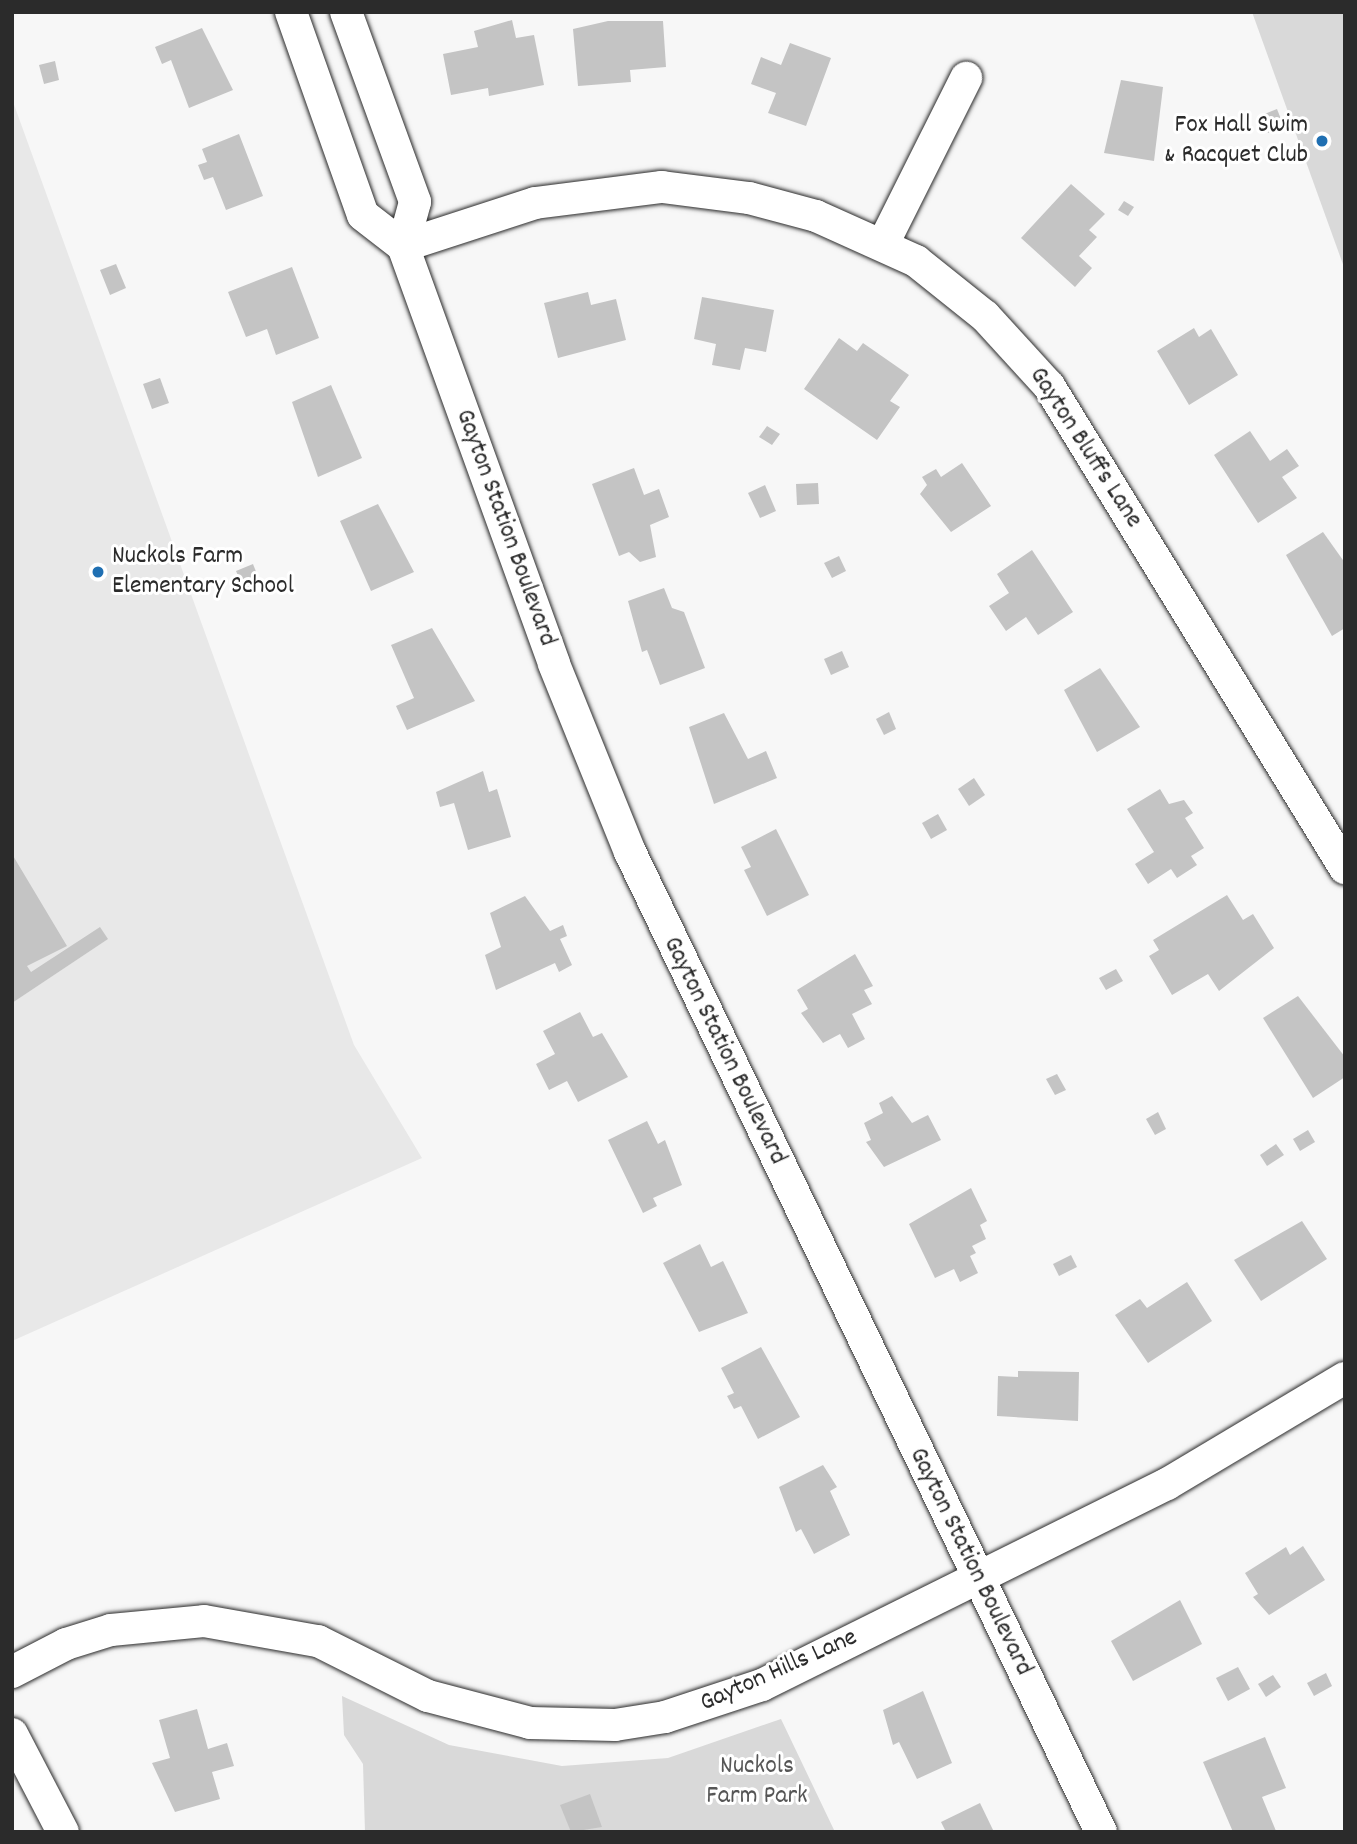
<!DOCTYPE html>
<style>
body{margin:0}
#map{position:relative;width:1357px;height:1844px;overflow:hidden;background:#f7f7f7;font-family:Dekko,sans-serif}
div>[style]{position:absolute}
.built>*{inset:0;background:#e8e8e8}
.green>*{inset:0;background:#d9d9d9}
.building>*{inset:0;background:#c4c4c4}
.roads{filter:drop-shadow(0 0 2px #2b2b2b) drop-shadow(0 0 2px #2b2b2b)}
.street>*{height:32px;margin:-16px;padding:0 16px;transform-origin:16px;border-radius:16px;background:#fff}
.dots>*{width:19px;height:19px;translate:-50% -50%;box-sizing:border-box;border:4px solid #fff;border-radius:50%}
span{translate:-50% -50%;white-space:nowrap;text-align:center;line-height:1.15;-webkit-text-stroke:6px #fff;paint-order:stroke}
.poi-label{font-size:26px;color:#2b2b2b}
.right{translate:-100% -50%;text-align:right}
.left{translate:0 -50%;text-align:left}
.street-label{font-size:26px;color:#2b2b2b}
.park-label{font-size:26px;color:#565656}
.frame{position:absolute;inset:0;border:14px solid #2b2b2b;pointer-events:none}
</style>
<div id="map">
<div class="built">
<div style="clip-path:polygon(12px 99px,354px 1045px,422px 1158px,12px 1341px)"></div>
</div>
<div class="green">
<div style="clip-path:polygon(1252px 12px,1345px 12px,1345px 270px)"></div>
<div style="clip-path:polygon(342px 1696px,449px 1745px,562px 1766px,668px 1758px,781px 1719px,835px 1832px,365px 1832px,363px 1764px,344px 1735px)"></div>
</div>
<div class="building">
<div style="clip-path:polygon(512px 20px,516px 38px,534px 35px,544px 85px,489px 96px,488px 88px,451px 95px,443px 54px,478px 47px,474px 31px)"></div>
<div style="clip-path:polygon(608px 21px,663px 21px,666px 67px,630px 70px,631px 82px,578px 86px,573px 29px)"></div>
<div style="clip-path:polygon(202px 28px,233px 90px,189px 108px,171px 60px,162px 64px,155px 47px)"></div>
<div style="clip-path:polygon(790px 43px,831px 58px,806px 126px,768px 113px,776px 93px,751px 84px,761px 57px,781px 65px)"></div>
<div style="clip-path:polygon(55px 61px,59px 80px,44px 84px,39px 65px)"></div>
<div style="clip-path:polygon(1121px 80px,1163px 87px,1154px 161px,1104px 153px)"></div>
<div style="clip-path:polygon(1277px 109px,1284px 127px,1268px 133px,1262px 115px)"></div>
<div style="clip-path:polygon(239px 134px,263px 196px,226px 210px,213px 177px,204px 180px,198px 165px,207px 162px,202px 149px)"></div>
<div style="clip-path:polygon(1071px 184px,1105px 214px,1089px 230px,1097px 237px,1079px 256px,1092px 268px,1075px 287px,1021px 238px)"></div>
<div style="clip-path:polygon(1124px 201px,1134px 207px,1128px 216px,1118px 210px)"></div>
<div style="clip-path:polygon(116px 264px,126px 288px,110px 295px,100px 270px)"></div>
<div style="clip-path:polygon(292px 267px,319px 338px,276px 355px,267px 329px,246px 337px,228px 292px)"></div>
<div style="clip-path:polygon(588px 292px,591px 305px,616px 299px,626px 340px,558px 358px,544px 303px)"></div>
<div style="clip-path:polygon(702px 297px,774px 310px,766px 352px,745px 348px,740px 370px,712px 365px,716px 344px,694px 339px)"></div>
<div style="clip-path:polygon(1194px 328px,1199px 337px,1211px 329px,1238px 375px,1189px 405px,1157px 351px)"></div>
<div style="clip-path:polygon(839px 338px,857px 351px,863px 343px,909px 375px,890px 401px,900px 407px,877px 440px,804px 389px)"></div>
<div style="clip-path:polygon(160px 378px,169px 403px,152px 409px,143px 384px)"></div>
<div style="clip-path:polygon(331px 385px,362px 458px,318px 477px,292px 402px)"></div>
<div style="clip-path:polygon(767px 426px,780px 434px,772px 445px,759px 437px)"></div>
<div style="clip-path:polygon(1250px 431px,1270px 461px,1287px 449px,1299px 466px,1282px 477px,1297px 498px,1258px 523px,1214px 455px)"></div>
<div style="clip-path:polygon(962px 463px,991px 506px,951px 532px,920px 494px,927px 485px,922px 477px,936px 469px,941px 477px)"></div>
<div style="clip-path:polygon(634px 468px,644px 495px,659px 489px,669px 517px,650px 525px,656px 557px,640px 562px,629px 552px,619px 556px,592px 484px)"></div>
<div style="clip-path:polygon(818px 483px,819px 504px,797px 505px,796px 484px)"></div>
<div style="clip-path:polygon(765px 485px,776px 511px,760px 518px,748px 493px)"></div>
<div style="clip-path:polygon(378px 504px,414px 572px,371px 591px,340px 521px)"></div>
<div style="clip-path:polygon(1323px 532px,1345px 563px,1345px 628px,1332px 636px,1286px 555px)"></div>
<div style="clip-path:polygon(1032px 550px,1073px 612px,1038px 635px,1026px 617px,1006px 631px,989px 606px,1009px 593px,997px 574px)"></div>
<div style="clip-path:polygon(839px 556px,846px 571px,832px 578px,824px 563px)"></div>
<div style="clip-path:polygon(253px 564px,262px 587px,246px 594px,236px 571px)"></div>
<div style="clip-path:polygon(664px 588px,672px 608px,684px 612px,705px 668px,660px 685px,647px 650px,642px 652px,628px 601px)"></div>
<div style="clip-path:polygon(432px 628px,475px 701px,407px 730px,396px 706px,414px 698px,391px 645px)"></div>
<div style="clip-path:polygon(842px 651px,849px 667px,831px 675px,824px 659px)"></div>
<div style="clip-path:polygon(1100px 668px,1140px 727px,1097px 752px,1064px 690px)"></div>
<div style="clip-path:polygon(889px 712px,896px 729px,884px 735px,876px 719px)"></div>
<div style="clip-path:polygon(724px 713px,748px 759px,766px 751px,777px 778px,714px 804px,689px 727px)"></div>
<div style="clip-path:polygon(483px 771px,489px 792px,497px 789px,511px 837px,468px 850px,454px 803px,440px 807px,436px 792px)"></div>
<div style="clip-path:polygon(974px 778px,985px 795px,969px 806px,958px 789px)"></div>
<div style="clip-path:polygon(1160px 789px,1169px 804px,1184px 800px,1193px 813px,1185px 818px,1204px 848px,1191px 856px,1197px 865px,1177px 878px,1171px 869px,1148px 884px,1135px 864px,1154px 852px,1127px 809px)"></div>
<div style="clip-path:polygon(938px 814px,947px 830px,931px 839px,922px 823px)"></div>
<div style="clip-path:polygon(776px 829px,809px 895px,767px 916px,744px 870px,751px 867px,741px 847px)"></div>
<div style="clip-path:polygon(12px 854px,67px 946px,27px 966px,31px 972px,100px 927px,108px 939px,12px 1003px)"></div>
<div style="clip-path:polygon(1227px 895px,1243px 920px,1253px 914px,1274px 948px,1219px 991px,1208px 974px,1172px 995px,1149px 956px,1159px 950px,1153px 940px)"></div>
<div style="clip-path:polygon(525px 896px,550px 931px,563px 925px,567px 936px,560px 939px,572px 965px,559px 972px,555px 963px,496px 990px,485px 955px,501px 947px,490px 913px)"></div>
<div style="clip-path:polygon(855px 954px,873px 986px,864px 990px,872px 1004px,852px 1014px,865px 1039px,848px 1048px,840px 1034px,823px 1043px,801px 1013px,808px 1009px,797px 990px)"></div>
<div style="clip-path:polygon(1116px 969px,1123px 981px,1106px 990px,1099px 978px)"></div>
<div style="clip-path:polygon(1298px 996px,1345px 1057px,1345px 1077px,1313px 1098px,1263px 1018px)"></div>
<div style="clip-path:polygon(580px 1012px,593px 1037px,602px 1033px,628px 1077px,578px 1102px,567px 1081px,549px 1090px,536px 1064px,555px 1054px,543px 1031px)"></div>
<div style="clip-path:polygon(1057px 1074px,1066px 1090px,1055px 1095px,1046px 1079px)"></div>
<div style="clip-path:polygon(892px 1096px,912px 1123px,928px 1115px,941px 1140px,884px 1167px,866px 1142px,871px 1140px,864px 1123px,883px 1113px,879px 1103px)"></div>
<div style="clip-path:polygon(1158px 1112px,1166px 1129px,1155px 1135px,1146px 1119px)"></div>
<div style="clip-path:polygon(647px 1121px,658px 1144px,665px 1140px,682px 1185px,653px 1198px,657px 1206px,643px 1213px,608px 1140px)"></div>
<div style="clip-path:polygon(1308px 1130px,1315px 1142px,1300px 1151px,1293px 1139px)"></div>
<div style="clip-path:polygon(1276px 1144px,1284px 1155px,1267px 1166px,1260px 1155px)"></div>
<div style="clip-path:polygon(971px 1188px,987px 1221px,980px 1225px,986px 1239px,972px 1246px,976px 1253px,970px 1256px,978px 1273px,960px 1282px,954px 1269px,935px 1278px,909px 1224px)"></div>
<div style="clip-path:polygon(1302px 1221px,1327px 1259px,1261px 1301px,1234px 1260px)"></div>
<div style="clip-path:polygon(700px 1244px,711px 1267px,723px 1261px,748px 1313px,699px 1332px,663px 1263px)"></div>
<div style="clip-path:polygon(1071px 1255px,1077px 1267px,1059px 1276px,1053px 1264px)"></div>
<div style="clip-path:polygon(1187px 1282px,1212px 1321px,1148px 1363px,1115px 1315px,1140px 1299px,1147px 1308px)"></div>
<div style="clip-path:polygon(761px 1347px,800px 1417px,758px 1439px,741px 1406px,734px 1409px,727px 1396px,734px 1393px,721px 1368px)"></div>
<div style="clip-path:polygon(1018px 1371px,1079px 1372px,1078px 1421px,997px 1416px,998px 1376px,1018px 1377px)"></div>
<div style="clip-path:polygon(823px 1465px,837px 1487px,830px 1491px,850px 1535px,814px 1554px,801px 1529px,796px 1532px,779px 1487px)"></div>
<div style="clip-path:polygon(1303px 1546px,1325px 1580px,1269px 1615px,1253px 1597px,1258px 1594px,1245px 1573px,1286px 1547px,1290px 1555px)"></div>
<div style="clip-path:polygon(1180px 1600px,1202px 1644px,1133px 1681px,1111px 1641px)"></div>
<div style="clip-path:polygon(1238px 1667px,1250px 1689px,1228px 1701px,1216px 1678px)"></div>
<div style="clip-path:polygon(1326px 1673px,1332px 1686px,1314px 1696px,1307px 1683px)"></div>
<div style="clip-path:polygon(1273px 1675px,1281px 1687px,1266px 1697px,1258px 1684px)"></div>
<div style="clip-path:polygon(923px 1691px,952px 1763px,917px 1779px,899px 1742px,893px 1745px,883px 1710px)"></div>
<div style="clip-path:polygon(197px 1709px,208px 1749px,227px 1743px,234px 1766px,212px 1772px,220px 1799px,175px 1812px,152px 1763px,170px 1758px,159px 1720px)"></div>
<div style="clip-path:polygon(1265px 1737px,1286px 1788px,1262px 1797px,1276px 1831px,1233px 1832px,1203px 1762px)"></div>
<div style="clip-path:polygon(590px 1794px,602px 1827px,571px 1832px,560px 1805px)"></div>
<div style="clip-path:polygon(980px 1803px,994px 1832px,946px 1832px,941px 1822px)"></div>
</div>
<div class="roads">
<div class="street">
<div style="left:291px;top:12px;width:215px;rotate:70.5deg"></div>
<div style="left:363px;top:215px;width:51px;rotate:37.8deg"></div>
<div style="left:403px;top:246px;width:444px;rotate:70.1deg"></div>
<div style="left:554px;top:664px;width:203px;rotate:68deg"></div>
<div style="left:630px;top:852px;width:1087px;rotate:64.33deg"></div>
<div style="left:346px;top:12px;width:202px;rotate:70deg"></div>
<div style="left:415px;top:202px;width:46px;rotate:105.3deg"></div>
<div style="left:883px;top:244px;width:186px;rotate:-63.4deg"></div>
<div style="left:403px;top:246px;width:139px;rotate:-18deg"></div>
<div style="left:535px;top:203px;width:128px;rotate:-7.2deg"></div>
<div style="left:662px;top:187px;width:88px;rotate:7.2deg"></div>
<div style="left:749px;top:198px;width:69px;rotate:15deg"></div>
<div style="left:816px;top:216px;width:110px;rotate:24.2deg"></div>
<div style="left:916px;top:261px;width:88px;rotate:38.6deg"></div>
<div style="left:985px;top:316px;width:95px;rotate:47.6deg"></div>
<div style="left:1049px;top:386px;width:566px;rotate:58.45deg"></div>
<div style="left:12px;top:1672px;width:61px;rotate:-27.4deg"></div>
<div style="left:66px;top:1644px;width:47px;rotate:-17.3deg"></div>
<div style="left:111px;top:1630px;width:93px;rotate:-5.5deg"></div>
<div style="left:204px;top:1621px;width:116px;rotate:10deg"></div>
<div style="left:318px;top:1641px;width:123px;rotate:26.6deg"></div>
<div style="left:428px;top:1696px;width:106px;rotate:14.8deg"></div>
<div style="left:530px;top:1723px;width:85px;rotate:1.3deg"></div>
<div style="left:615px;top:1725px;width:51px;rotate:-9.1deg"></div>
<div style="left:665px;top:1717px;width:102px;rotate:-18.3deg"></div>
<div style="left:762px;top:1685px;width:452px;rotate:-26.4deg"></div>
<div style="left:1167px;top:1484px;width:207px;rotate:-30.8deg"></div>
<div style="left:12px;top:1734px;width:110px;rotate:62.5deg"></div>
</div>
</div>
<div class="dots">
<div style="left:1322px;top:141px;background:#1f6fb2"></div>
<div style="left:98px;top:572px;background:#1f6fb2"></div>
</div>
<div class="poi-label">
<span class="right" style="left:1308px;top:141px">Fox Hall Swim<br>&amp; Racquet Club</span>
<span class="left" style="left:112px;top:572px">Nuckols Farm<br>Elementary School</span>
</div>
<div class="street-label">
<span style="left:1085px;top:448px;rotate:57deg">Gayton Bluffs Lane</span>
<span style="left:505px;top:528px;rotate:70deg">Gayton Station Boulevard</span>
<span style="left:724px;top:1051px;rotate:64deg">Gayton Station Boulevard</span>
<span style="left:970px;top:1562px;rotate:64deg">Gayton Station Boulevard</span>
<span style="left:779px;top:1671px;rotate:-24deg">Gayton Hills Lane</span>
</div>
<div class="park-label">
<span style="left:757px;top:1782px">Nuckols<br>Farm Park</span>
</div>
<div class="frame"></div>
</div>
